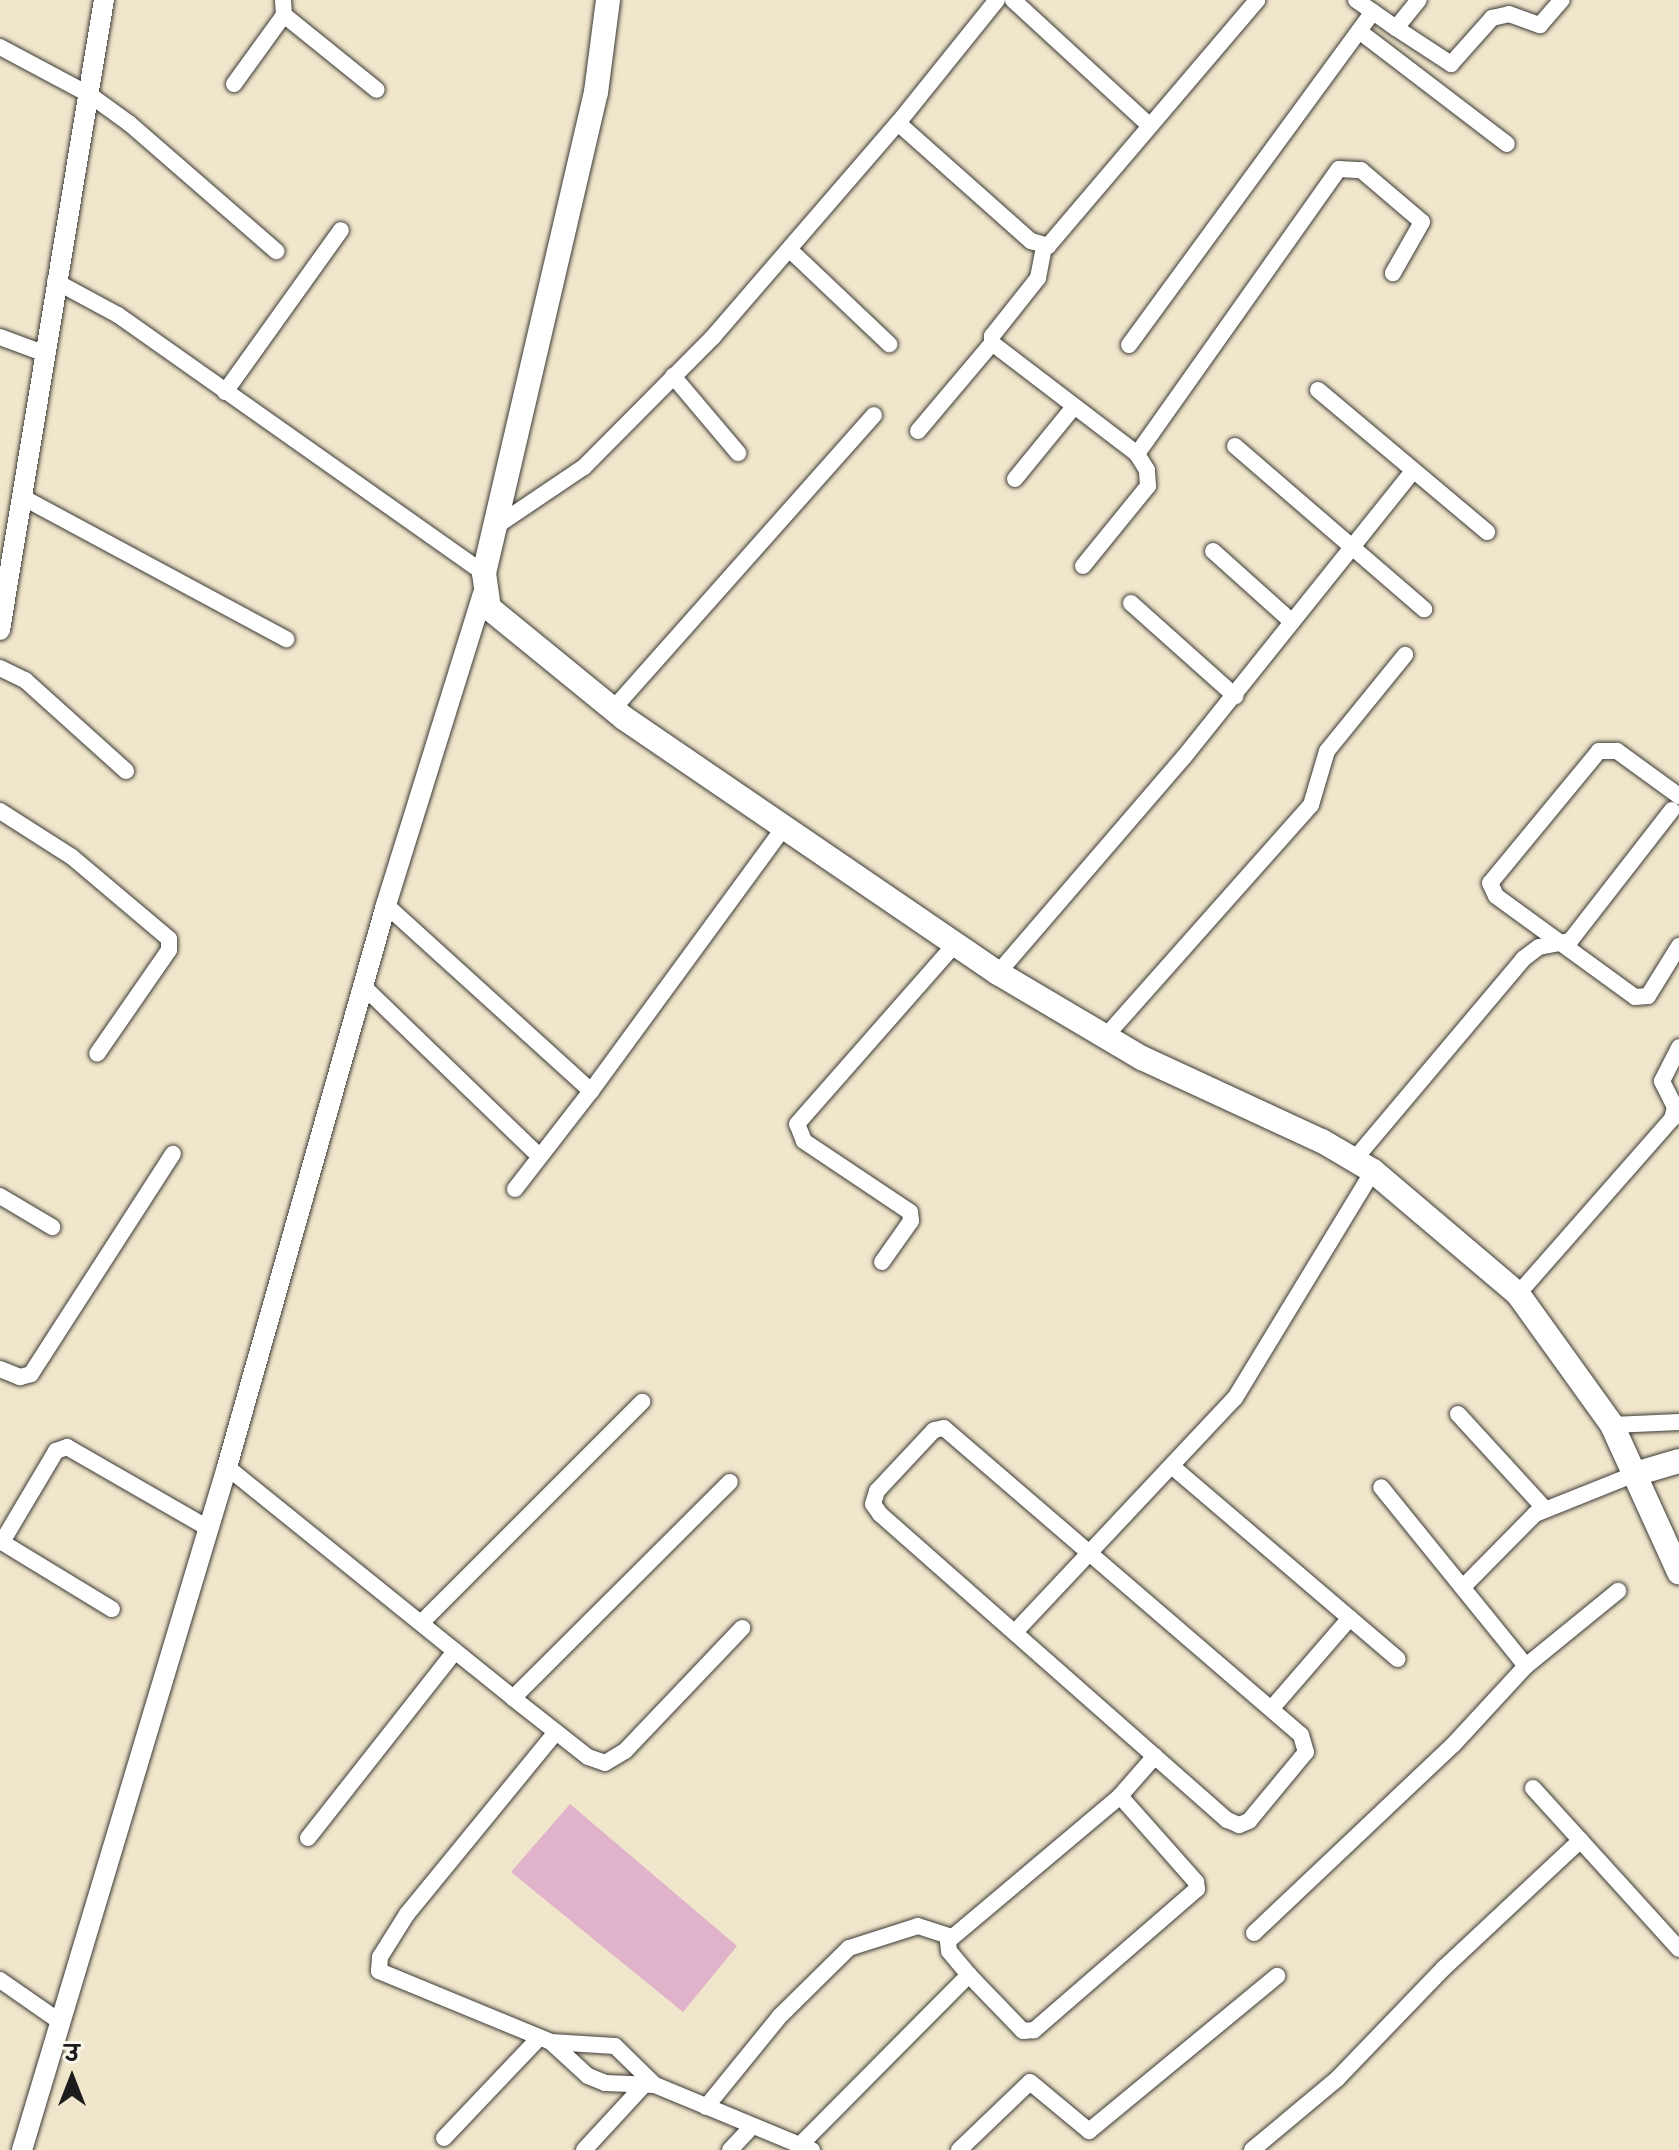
<!DOCTYPE html>
<meta charset="utf-8">
<style>
body{margin:0}
#map{position:relative;width:1679px;height:2150px;overflow:hidden;background:#f0e6cb;font-family:"Comic Neue","Playpen Sans Deva",sans-serif}
div>[style]{position:absolute}
.building>*{inset:0;background:#e0b3ca}
.roads{filter:drop-shadow(0 0 2px #3c3a36) drop-shadow(0 0 2px #3c3a36)}
.minor>*{height:16px;margin:-8px;padding:0 8px;transform-origin:8px;border-radius:8px;background:#fff}
.tertiary>*{height:20px;margin:-10px;padding:0 10px;transform-origin:10px;border-radius:10px;background:#fff}
.secondary>*{height:24px;margin:-12px;padding:0 12px;transform-origin:12px;border-radius:12px;background:#fff}
span{translate:-50% -50%;white-space:nowrap;text-align:center;line-height:1.15;-webkit-text-stroke:6px #fbf7ec;paint-order:stroke}
.north{position:absolute;left:32px;top:2038px;width:80px;height:80px;-webkit-text-stroke:6px #fbf7ec;paint-order:stroke;rotate:0deg;font-size:22px;font-weight:700;line-height:32px;text-align:center;color:#1c1c1c}
.north::after{content:'';display:block;margin:auto;width:28px;height:36px;background:#1c1c1c;clip-path:polygon(50% 0,100% 100%,50% 72%,0 100%)}
</style>
<div id="map">
<div class="building">
<div style="clip-path:polygon(570px 1804px,737px 1946px,683px 2012px,511px 1872px)"></div>
</div>
<div class="roads">
<div class="minor">
<div style="left:1013px;top:0;width:185px;rotate:42.6deg"></div>
<div style="left:1356px;top:0;width:49px;rotate:35deg"></div>
<div style="left:1396px;top:28px;width:36px;rotate:-51deg"></div>
<div style="left:284px;top:15px;width:119px;rotate:38.9deg"></div>
<div style="left:1396px;top:28px;width:66px;rotate:33.2deg"></div>
<div style="left:1451px;top:64px;width:62px;rotate:-48.3deg"></div>
<div style="left:1492px;top:18px;width:17px;rotate:-13deg"></div>
<div style="left:1509px;top:14px;width:33px;rotate:20deg"></div>
<div style="left:1540px;top:25px;width:33px;rotate:-49deg"></div>
<div style="left:1359px;top:31px;width:186px;rotate:37.4deg"></div>
<div style="left:0;top:47px;width:102px;rotate:28.1deg"></div>
<div style="left:90px;top:95px;width:49px;rotate:35.9deg"></div>
<div style="left:130px;top:124px;width:194px;rotate:41deg"></div>
<div style="left:234px;top:84px;width:85px;rotate:-54.1deg"></div>
<div style="left:284px;top:15px;width:15px;rotate:-94deg"></div>
<div style="left:898px;top:123px;width:178px;rotate:41.6deg"></div>
<div style="left:1031px;top:241px;width:18px;rotate:16deg"></div>
<div style="left:1048px;top:246px;width:323px;rotate:-49.6deg"></div>
<div style="left:1044px;top:247px;width:32px;rotate:101deg"></div>
<div style="left:1038px;top:278px;width:74px;rotate:128.4deg"></div>
<div style="left:992px;top:336px;width:7px;rotate:90deg"></div>
<div style="left:992px;top:343px;width:183px;rotate:37.4deg"></div>
<div style="left:1137px;top:454px;width:349px;rotate:-54.7deg"></div>
<div style="left:1339px;top:169px;width:22px;rotate:3deg"></div>
<div style="left:1361px;top:170px;width:80px;rotate:40.4deg"></div>
<div style="left:1422px;top:222px;width:59px;rotate:119.6deg"></div>
<div style="left:790px;top:250px;width:137px;rotate:43.5deg"></div>
<div style="left:55px;top:281px;width:72px;rotate:28.4deg"></div>
<div style="left:118px;top:315px;width:448px;rotate:35.2deg"></div>
<div style="left:0;top:337px;width:46px;rotate:20.4deg"></div>
<div style="left:1129px;top:345px;width:413px;rotate:-53.8deg"></div>
<div style="left:673px;top:376px;width:101px;rotate:49.8deg"></div>
<div style="left:1318px;top:390px;width:221px;rotate:40deg"></div>
<div style="left:225px;top:392px;width:199px;rotate:-54.4deg"></div>
<div style="left:918px;top:431px;width:115px;rotate:-49.9deg"></div>
<div style="left:1235px;top:446px;width:250px;rotate:40.8deg"></div>
<div style="left:1015px;top:479px;width:90px;rotate:-50.8deg"></div>
<div style="left:24px;top:498px;width:298px;rotate:28.3deg"></div>
<div style="left:495px;top:527px;width:107px;rotate:-34deg"></div>
<div style="left:584px;top:467px;width:183px;rotate:-45.2deg"></div>
<div style="left:713px;top:337px;width:283px;rotate:-49.2deg"></div>
<div style="left:898px;top:123px;width:158px;rotate:-51.2deg"></div>
<div style="left:1213px;top:551px;width:106px;rotate:41.9deg"></div>
<div style="left:1083px;top:566px;width:103px;rotate:-50.9deg"></div>
<div style="left:1148px;top:486px;width:16px;rotate:-94deg"></div>
<div style="left:1147px;top:470px;width:19px;rotate:-122deg"></div>
<div style="left:1131px;top:603px;width:140px;rotate:41.8deg"></div>
<div style="left:0;top:668px;width:28px;rotate:26deg"></div>
<div style="left:25px;top:680px;width:136px;rotate:42deg"></div>
<div style="left:613px;top:709px;width:393px;rotate:-48.4deg"></div>
<div style="left:1679px;top:796px;width:77px;rotate:-144deg"></div>
<div style="left:1617px;top:751px;width:18px;rotate:180deg"></div>
<div style="left:1599px;top:751px;width:171px;rotate:129.5deg"></div>
<div style="left:1490px;top:883px;width:14px;rotate:65deg"></div>
<div style="left:1496px;top:896px;width:172px;rotate:36deg"></div>
<div style="left:1635px;top:997px;width:13px;rotate:-4deg"></div>
<div style="left:1648px;top:996px;width:59px;rotate:-58.2deg"></div>
<div style="left:0;top:811px;width:85px;rotate:32.6deg"></div>
<div style="left:72px;top:857px;width:127px;rotate:40.2deg"></div>
<div style="left:169px;top:939px;width:11px;rotate:90deg"></div>
<div style="left:169px;top:950px;width:126px;rotate:124.7deg"></div>
<div style="left:386px;top:905px;width:277px;rotate:42.2deg"></div>
<div style="left:591px;top:1091px;width:323px;rotate:-53.8deg"></div>
<div style="left:998px;top:973px;width:285px;rotate:-49.3deg"></div>
<div style="left:1184px;top:757px;width:366px;rotate:-51.3deg"></div>
<div style="left:363px;top:986px;width:243px;rotate:44deg"></div>
<div style="left:1105px;top:1037px;width:310px;rotate:-48.4deg"></div>
<div style="left:1311px;top:805px;width:56px;rotate:-73.5deg"></div>
<div style="left:1327px;top:751px;width:124px;rotate:-50.9deg"></div>
<div style="left:1354px;top:1160px;width:263px;rotate:-49.9deg"></div>
<div style="left:1523px;top:959px;width:20px;rotate:-37deg"></div>
<div style="left:1539px;top:947px;width:32px;rotate:-11deg"></div>
<div style="left:1570px;top:941px;width:166px;rotate:-52.1deg"></div>
<div style="left:515px;top:1189px;width:124px;rotate:-52.2deg"></div>
<div style="left:0;top:1196px;width:61px;rotate:30.8deg"></div>
<div style="left:882px;top:1262px;width:50px;rotate:-54.7deg"></div>
<div style="left:911px;top:1221px;width:9px;rotate:-96deg"></div>
<div style="left:910px;top:1212px;width:128px;rotate:-146.2deg"></div>
<div style="left:804px;top:1141px;width:18px;rotate:-112deg"></div>
<div style="left:797px;top:1124px;width:241px;rotate:-48.7deg"></div>
<div style="left:1518px;top:1294px;width:233px;rotate:-48.7deg"></div>
<div style="left:1672px;top:1119px;width:12px;rotate:-76deg"></div>
<div style="left:1675px;top:1107px;width:29px;rotate:-117deg"></div>
<div style="left:1662px;top:1081px;width:38px;rotate:-63deg"></div>
<div style="left:0;top:1369px;width:22px;rotate:22deg"></div>
<div style="left:20px;top:1377px;width:11px;rotate:-15deg"></div>
<div style="left:31px;top:1374px;width:262px;rotate:-57.2deg"></div>
<div style="left:1458px;top:1414px;width:127px;rotate:47.5deg"></div>
<div style="left:1612px;top:1425px;width:67px;rotate:-2.6deg"></div>
<div style="left:944px;top:1428px;width:471px;rotate:40.7deg"></div>
<div style="left:1301px;top:1735px;width:18px;rotate:74deg"></div>
<div style="left:1306px;top:1752px;width:89px;rotate:129.6deg"></div>
<div style="left:1249px;top:1821px;width:11px;rotate:158deg"></div>
<div style="left:1239px;top:1825px;width:13px;rotate:-157deg"></div>
<div style="left:1227px;top:1820px;width:463px;rotate:-138.6deg"></div>
<div style="left:880px;top:1514px;width:12px;rotate:-125deg"></div>
<div style="left:873px;top:1504px;width:14px;rotate:-73deg"></div>
<div style="left:877px;top:1491px;width:83px;rotate:-46.9deg"></div>
<div style="left:934px;top:1430px;width:10px;rotate:-11deg"></div>
<div style="left:227px;top:1467px;width:368px;rotate:38.9deg"></div>
<div style="left:513px;top:1698px;width:306px;rotate:-44.9deg"></div>
<div style="left:1174px;top:1468px;width:294px;rotate:40.5deg"></div>
<div style="left:0;top:1541px;width:131px;rotate:31.3deg"></div>
<div style="left:2px;top:1542px;width:106px;rotate:-59.3deg"></div>
<div style="left:56px;top:1451px;width:12px;rotate:-20deg"></div>
<div style="left:67px;top:1447px;width:160px;rotate:29.9deg"></div>
<div style="left:1465px;top:1585px;width:100px;rotate:-45.4deg"></div>
<div style="left:1535px;top:1514px;width:108px;rotate:-21.8deg"></div>
<div style="left:421px;top:1623px;width:313px;rotate:-45deg"></div>
<div style="left:1015px;top:1632px;width:321px;rotate:-46.8deg"></div>
<div style="left:1235px;top:1398px;width:266px;rotate:-58.7deg"></div>
<div style="left:1526px;top:1666px;width:119px;rotate:-39.2deg"></div>
<div style="left:513px;top:1698px;width:95px;rotate:38.2deg"></div>
<div style="left:588px;top:1757px;width:18px;rotate:19deg"></div>
<div style="left:605px;top:1763px;width:23px;rotate:-31deg"></div>
<div style="left:625px;top:1751px;width:170px;rotate:-46.4deg"></div>
<div style="left:1272px;top:1708px;width:119px;rotate:-49.1deg"></div>
<div style="left:556px;top:1732px;width:235px;rotate:129.3deg"></div>
<div style="left:407px;top:1914px;width:51px;rotate:122.1deg"></div>
<div style="left:380px;top:1957px;width:14px;rotate:94deg"></div>
<div style="left:379px;top:1971px;width:186px;rotate:22.4deg"></div>
<div style="left:551px;top:2042px;width:64px;rotate:3.6deg"></div>
<div style="left:615px;top:2046px;width:56px;rotate:44.3deg"></div>
<div style="left:1533px;top:1788px;width:217px;rotate:47.8deg"></div>
<div style="left:1120px;top:1796px;width:115px;rotate:48.5deg"></div>
<div style="left:1196px;top:1882px;width:7px;rotate:82deg"></div>
<div style="left:1197px;top:1889px;width:216px;rotate:139.1deg"></div>
<div style="left:1034px;top:2030px;width:11px;rotate:175deg"></div>
<div style="left:1023px;top:2031px;width:78px;rotate:-134deg"></div>
<div style="left:969px;top:1975px;width:31px;rotate:-130deg"></div>
<div style="left:949px;top:1951px;width:10px;rotate:-96deg"></div>
<div style="left:948px;top:1941px;width:225px;rotate:-40.1deg"></div>
<div style="left:1120px;top:1796px;width:53px;rotate:-48.8deg"></div>
<div style="left:308px;top:1838px;width:238px;rotate:-51.8deg"></div>
<div style="left:1254px;top:1933px;width:274px;rotate:-43.4deg"></div>
<div style="left:1453px;top:1745px;width:108px;rotate:-47.3deg"></div>
<div style="left:1526px;top:1666px;width:230px;rotate:-129deg"></div>
<div style="left:0;top:1980px;width:72px;rotate:34.8deg"></div>
<div style="left:551px;top:2042px;width:50px;rotate:42.6deg"></div>
<div style="left:588px;top:2076px;width:18px;rotate:22deg"></div>
<div style="left:605px;top:2083px;width:50px;rotate:2.3deg"></div>
<div style="left:655px;top:2085px;width:170px;rotate:22.5deg"></div>
<div style="left:706px;top:2107px;width:117px;rotate:-50.9deg"></div>
<div style="left:780px;top:2016px;width:97px;rotate:-44.6deg"></div>
<div style="left:849px;top:1948px;width:72px;rotate:-17.7deg"></div>
<div style="left:918px;top:1926px;width:35px;rotate:18deg"></div>
<div style="left:444px;top:2138px;width:138px;rotate:-46.5deg"></div>
<div style="left:800px;top:2145px;width:240px;rotate:-45.2deg"></div>
<div style="left:584px;top:2150px;width:88px;rotate:-47.3deg"></div>
<div style="left:730px;top:2150px;width:33px;rotate:-47deg"></div>
<div style="left:959px;top:2150px;width:98px;rotate:-43.8deg"></div>
<div style="left:1030px;top:2082px;width:77px;rotate:39.7deg"></div>
<div style="left:1089px;top:2131px;width:244px;rotate:-39.5deg"></div>
<div style="left:1252px;top:2150px;width:111px;rotate:-39.9deg"></div>
<div style="left:1337px;top:2079px;width:154px;rotate:-46.1deg"></div>
<div style="left:1444px;top:1968px;width:187px;rotate:-43.1deg"></div>
</div>
<div class="tertiary">
<div style="left:0;top:630px;width:639px;rotate:-80.63deg"></div>
<div style="left:22px;top:2150px;width:713px;rotate:-73.29deg"></div>
<div style="left:227px;top:1467px;width:584px;rotate:-74.2deg"></div>
<div style="left:386px;top:905px;width:326px;rotate:-72.7deg"></div>
</div>
<div class="secondary">
<div style="left:608px;top:0;width:93px;rotate:97.4deg"></div>
<div style="left:596px;top:92px;width:494px;rotate:103.1deg"></div>
<div style="left:484px;top:573px;width:35px;rotate:82deg"></div>
<div style="left:489px;top:608px;width:174px;rotate:39.2deg"></div>
<div style="left:624px;top:718px;width:453px;rotate:34.3deg"></div>
<div style="left:998px;top:973px;width:167px;rotate:30.6deg"></div>
<div style="left:1142px;top:1058px;width:198px;rotate:24.8deg"></div>
<div style="left:1322px;top:1141px;width:59px;rotate:30.5deg"></div>
<div style="left:1373px;top:1171px;width:190px;rotate:40.3deg"></div>
<div style="left:1518px;top:1294px;width:161px;rotate:54.3deg"></div>
<div style="left:1612px;top:1425px;width:162px;rotate:65.5deg"></div>
<div style="left:1635px;top:1474px;width:46px;rotate:-16.5deg"></div>
</div>
</div>
<div class="north">उ</div>
</div>
